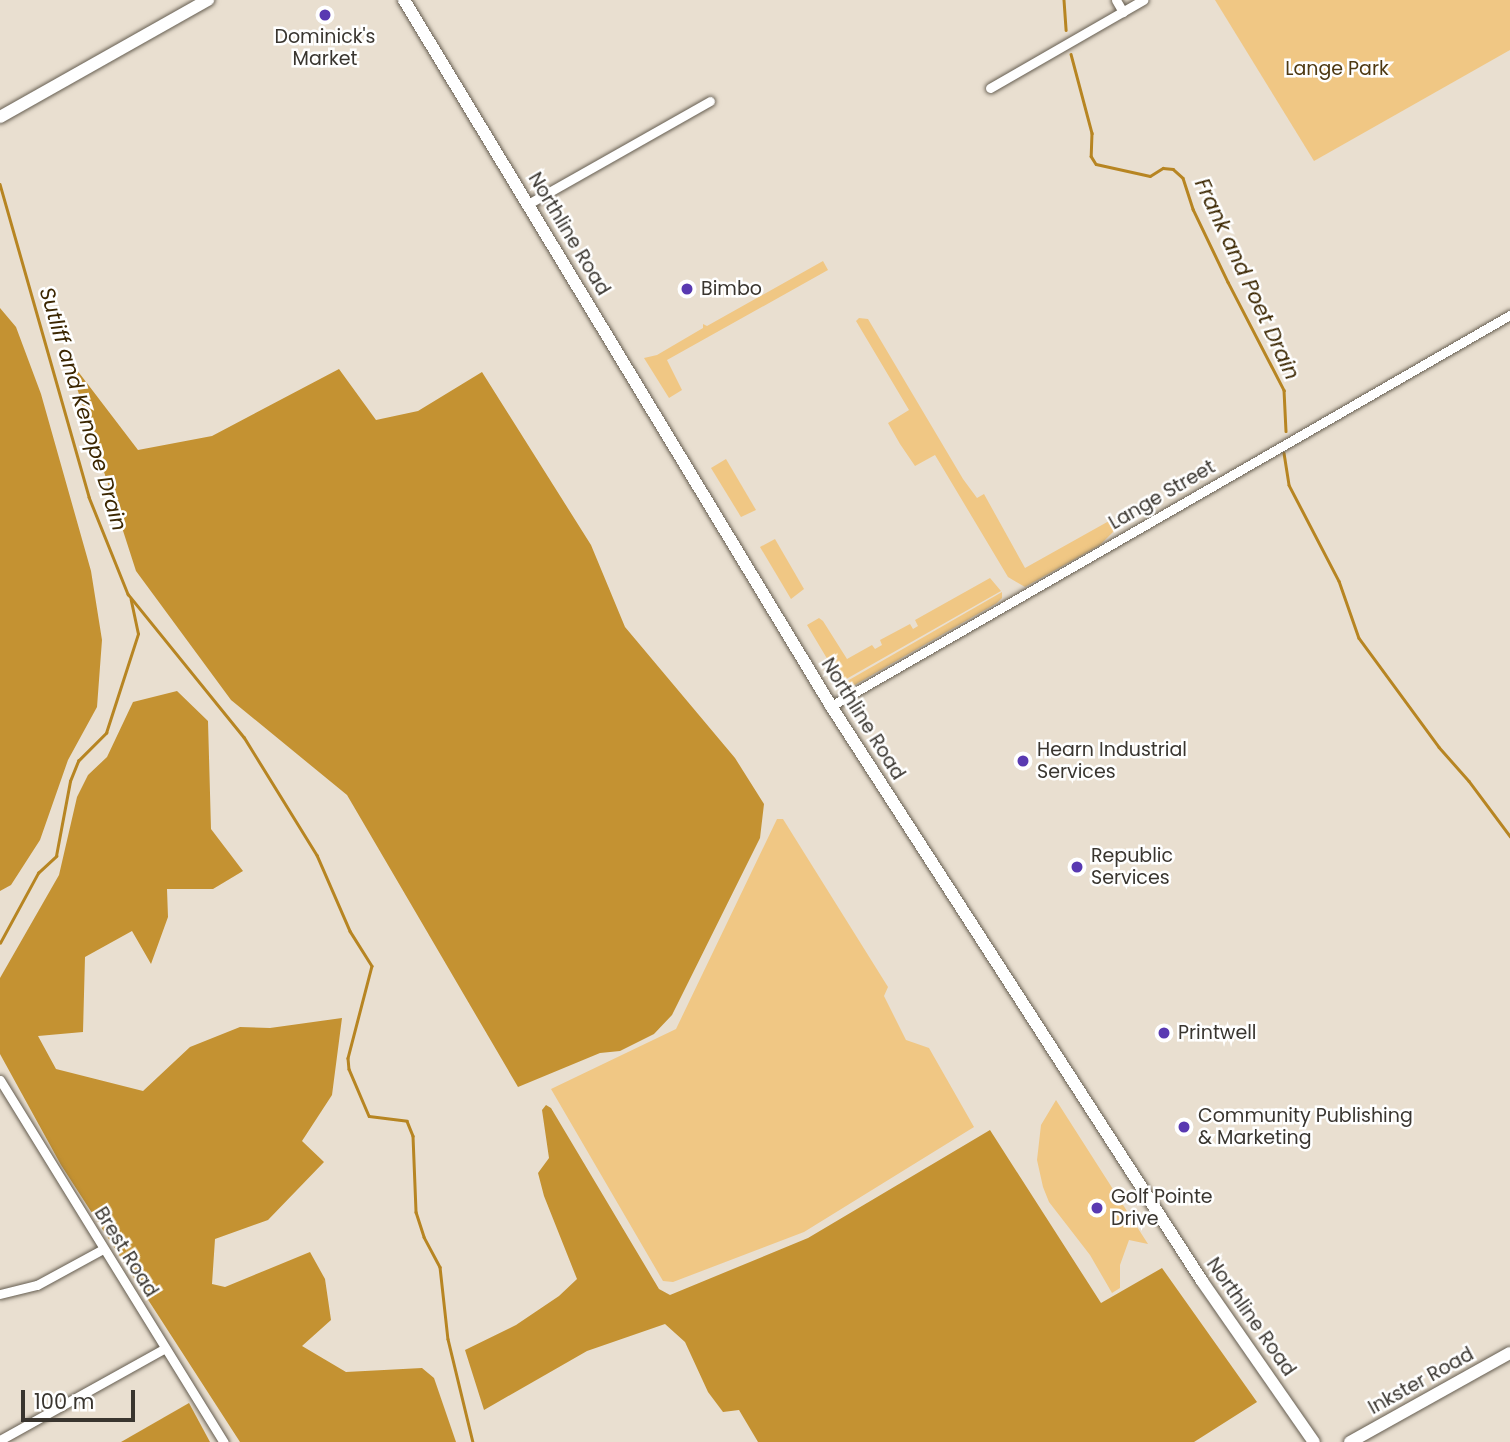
<!DOCTYPE html>
<style>
body{margin:0}
#map{position:relative;width:1510px;height:1442px;overflow:hidden;background:#e9dfd0;font-family:Poppins,sans-serif}
div>[style]{position:absolute}
.green>*{inset:0;background:#f0c784}
.forest>*{inset:0;background:#c49232}
.stream>*{height:2.5px;margin:-1.25px;padding:0 1.25px;transform-origin:1.25px;border-radius:1.25px;background:#b78522}
.roads{filter:drop-shadow(0 0 2px #655d50) drop-shadow(0 0 2px #655d50)}
.street>*{height:9px;margin:-4.5px;padding:0 4.5px;transform-origin:4.5px;border-radius:4.5px;background:#fff}
.secondary>*{height:12px;margin:-6px;padding:0 6px;transform-origin:6px;border-radius:6px;background:#fff}
.dots>*{width:19px;height:19px;translate:-50% -50%;box-sizing:border-box;border:4px solid #fff;border-radius:50%}
span{translate:-50% -50%;white-space:nowrap;text-align:center;line-height:1.15;-webkit-text-stroke:5px #fff;paint-order:stroke}
.poi-label{font-size:19px;color:#39352f}
.left{translate:0 -50%;text-align:left}
.park-label{font-size:19px;color:#4e3912}
.street-label{font-size:19px;color:#39352f}
.water-label{font-size:21px;color:#3b2600;font-style:italic}
.scale{position:absolute;left:21px;top:1390px;width:114px;height:32px;box-sizing:border-box;border:4px solid #39352f;border-top:0;padding-left:9px;font-size:21px;line-height:24px;white-space:nowrap;color:#39352f;-webkit-text-stroke:5px #fff;paint-order:stroke}
</style>
<div id="map">
<div class="green">
<div style="clip-path:polygon(1215px 0,1510px 0,1510px 50px,1314px 161px)"></div>
<div style="clip-path:polygon(823px 261px,828px 270px,667px 360px,682px 390px,669px 398px,644px 358px,657px 355px,703px 328px,703px 324px,707px 326px)"></div>
<div style="clip-path:polygon(859px 318px,868px 319px,963px 479px,977px 498px,984px 494px,1025px 568px,1109px 521px,1115px 520px,1116px 529px,1100px 545px,1025px 587px,1008px 577px,935px 455px,915px 466px,900px 444px,888px 423px,909px 410px,856px 321px)"></div>
<div style="clip-path:polygon(726px 459px,756px 510px,741px 517px,711px 468px)"></div>
<div style="clip-path:polygon(775px 539px,804px 589px,791px 599px,760px 547px)"></div>
<div style="clip-path:polygon(990px 578px,1001px 591px,841px 682px,807px 625px,819px 618px,823px 621px,847px 659px,872px 645px,875px 649px,882px 645px,880px 640px,910px 624px,913px 629px,918px 626px,915px 620px)"></div>
<div style="clip-path:polygon(1002px 592px,1002px 598px,997px 603px,846px 690px,842px 684px)"></div>
<div style="clip-path:polygon(777px 819px,783px 819px,888px 987px,884px 996px,906px 1040px,929px 1048px,974px 1127px,804px 1232px,673px 1282px,663px 1281px,551px 1089px,676px 1029px)"></div>
<div style="clip-path:polygon(1056px 1100px,1148px 1244px,1129px 1240px,1120px 1265px,1120px 1288px,1112px 1293px,1090px 1255px,1049px 1202px,1043px 1187px,1037px 1160px,1041px 1125px)"></div>
</div>
<div class="forest">
<div style="clip-path:polygon(0 308px,16px 327px,41px 394px,91px 571px,102px 640px,97px 707px,68px 760px,40px 840px,11px 885px,0 891px)"></div>
<div style="clip-path:polygon(67px 357px,138px 450px,212px 436px,339px 369px,376px 420px,418px 411px,482px 372px,591px 545px,625px 627px,735px 758px,764px 804px,760px 838px,672px 1015px,654px 1034px,620px 1051px,600px 1053px,518px 1087px,347px 795px,231px 700px,136px 571px)"></div>
<div style="clip-path:polygon(177px 691px,208px 721px,211px 829px,243px 871px,213px 889px,167px 889px,168px 917px,151px 964px,132px 931px,85px 957px,83px 1032px,38px 1036px,56px 1069px,143px 1091px,190px 1047px,240px 1027px,270px 1028px,342px 1018px,332px 1095px,302px 1141px,324px 1162px,268px 1220px,215px 1239px,212px 1284px,225px 1287px,310px 1252px,325px 1279px,331px 1320px,302px 1346px,346px 1372px,422px 1368px,434px 1378px,456px 1442px,240px 1442px,61px 1165px,0 1054px,0 978px,59px 875px,77px 797px,88px 775px,107px 757px,133px 702px)"></div>
<div style="clip-path:polygon(546px 1105px,551px 1108px,659px 1289px,670px 1295px,808px 1238px,990px 1130px,1101px 1303px,1162px 1268px,1257px 1402px,1194px 1442px,758px 1442px,739px 1410px,723px 1412px,708px 1392px,685px 1342px,665px 1324px,587px 1351px,484px 1410px,465px 1350px,516px 1325px,559px 1296px,577px 1279px,544px 1196px,538px 1173px,549px 1158px,542px 1110px)"></div>
<div style="clip-path:polygon(189px 1403px,210px 1442px,121px 1442px)"></div>
</div>
<div class="stream">
<div style="left:1064px;top:0;width:30px;rotate:86deg"></div>
<div style="left:1071px;top:54px;width:82px;rotate:75.1deg"></div>
<div style="left:1092px;top:133px;width:23px;rotate:92deg"></div>
<div style="left:1091px;top:156px;width:9px;rotate:58deg"></div>
<div style="left:1096px;top:164px;width:55px;rotate:12.5deg"></div>
<div style="left:1150px;top:176px;width:15px;rotate:-32deg"></div>
<div style="left:1163px;top:168px;width:10px;rotate:6deg"></div>
<div style="left:1173px;top:169px;width:13px;rotate:42deg"></div>
<div style="left:1183px;top:178px;width:33px;rotate:72deg"></div>
<div style="left:1193px;top:209px;width:81px;rotate:64.4deg"></div>
<div style="left:1228px;top:282px;width:122px;rotate:62.6deg"></div>
<div style="left:1284px;top:390px;width:41px;rotate:87.2deg"></div>
<div style="left:0;top:184px;width:325px;rotate:74.1deg"></div>
<div style="left:89px;top:497px;width:105px;rotate:68.1deg"></div>
<div style="left:128px;top:594px;width:184px;rotate:51deg"></div>
<div style="left:244px;top:737px;width:139px;rotate:58.3deg"></div>
<div style="left:317px;top:855px;width:83px;rotate:66.5deg"></div>
<div style="left:350px;top:931px;width:41px;rotate:57.8deg"></div>
<div style="left:372px;top:966px;width:95px;rotate:104.6deg"></div>
<div style="left:348px;top:1058px;width:11px;rotate:85deg"></div>
<div style="left:349px;top:1069px;width:51px;rotate:66.9deg"></div>
<div style="left:369px;top:1116px;width:38px;rotate:7deg"></div>
<div style="left:407px;top:1121px;width:16px;rotate:68deg"></div>
<div style="left:413px;top:1136px;width:76px;rotate:87.7deg"></div>
<div style="left:416px;top:1212px;width:26px;rotate:72deg"></div>
<div style="left:424px;top:1237px;width:34px;rotate:62deg"></div>
<div style="left:440px;top:1267px;width:72px;rotate:83.7deg"></div>
<div style="left:448px;top:1339px;width:106px;rotate:76.4deg"></div>
<div style="left:1284px;top:453px;width:32px;rotate:81deg"></div>
<div style="left:1289px;top:485px;width:108px;rotate:62.5deg"></div>
<div style="left:1339px;top:581px;width:60px;rotate:70.7deg"></div>
<div style="left:1359px;top:638px;width:135px;rotate:53.7deg"></div>
<div style="left:1439px;top:747px;width:45px;rotate:48.6deg"></div>
<div style="left:1469px;top:781px;width:69px;rotate:53.3deg"></div>
<div style="left:0;top:943px;width:80px;rotate:-61.5deg"></div>
<div style="left:38px;top:873px;width:25px;rotate:-43deg"></div>
<div style="left:56px;top:856px;width:76px;rotate:-79.4deg"></div>
<div style="left:70px;top:781px;width:22px;rotate:-68deg"></div>
<div style="left:78px;top:761px;width:40px;rotate:-45deg"></div>
<div style="left:106px;top:733px;width:104px;rotate:-72.1deg"></div>
<div style="left:138px;top:634px;width:35px;rotate:-102deg"></div>
</div>
<div class="roads">
<div class="street">
<div style="left:1116px;top:0;width:14px;rotate:60deg"></div>
<div style="left:990px;top:88px;width:177px;rotate:-29.9deg"></div>
<div style="left:528px;top:204px;width:209px;rotate:-29.5deg"></div>
<div style="left:831px;top:706px;width:784px;rotate:-29.94deg"></div>
<div style="left:0;top:1080px;width:426px;rotate:58.3deg"></div>
<div style="left:0;top:1294px;width:38px;rotate:-14deg"></div>
<div style="left:37px;top:1285px;width:75px;rotate:-28.6deg"></div>
<div style="left:0;top:1440px;width:189px;rotate:-29.1deg"></div>
</div>
<div class="secondary">
<div style="left:404px;top:0;width:825px;rotate:58.83deg"></div>
<div style="left:831px;top:706px;width:684px;rotate:57.17deg"></div>
<div style="left:1202px;top:1281px;width:196px;rotate:55.2deg"></div>
<div style="left:0;top:117px;width:239px;rotate:-29.4deg"></div>
<div style="left:1350px;top:1442px;width:183px;rotate:-29.1deg"></div>
</div>
</div>
<div class="dots">
<div style="left:325px;top:15px;background:#5939b1"></div>
<div style="left:687px;top:289px;background:#5939b1"></div>
<div style="left:1023px;top:761px;background:#5939b1"></div>
<div style="left:1077px;top:867px;background:#5939b1"></div>
<div style="left:1164px;top:1033px;background:#5939b1"></div>
<div style="left:1184px;top:1127px;background:#5939b1"></div>
<div style="left:1097px;top:1208px;background:#5939b1"></div>
</div>
<div class="poi-label">
<span style="left:325px;top:48px">Dominick's<br>Market</span>
<span class="left" style="left:701px;top:289px">Bimbo</span>
<span class="left" style="left:1037px;top:761px">Hearn Industrial<br>Services</span>
<span class="left" style="left:1091px;top:867px">Republic<br>Services</span>
<span class="left" style="left:1178px;top:1033px">Printwell</span>
<span class="left" style="left:1198px;top:1127px">Community Publishing<br>&amp; Marketing</span>
<span class="left" style="left:1111px;top:1208px">Golf Pointe<br>Drive</span>
</div>
<div class="park-label">
<span style="left:1337px;top:69px">Lange Park</span>
</div>
<div class="street-label">
<span style="left:569px;top:234px;rotate:59deg">Northline Road</span>
<span style="left:1162px;top:495px;rotate:-30deg">Lange Street</span>
<span style="left:863px;top:719px;rotate:58deg">Northline Road</span>
<span style="left:126px;top:1252px;rotate:58deg">Brest Road</span>
<span style="left:1251px;top:1317px;rotate:55deg">Northline Road</span>
<span style="left:1421px;top:1381px;rotate:-29deg">Inkster Road</span>
</div>
<div class="water-label">
<span style="left:1247px;top:279px;rotate:65deg">Frank and Poet Drain</span>
<span style="left:83px;top:409px;rotate:73deg">Sutliff and Kenope Drain</span>
</div>
<div class="scale">100 m</div>
</div>
